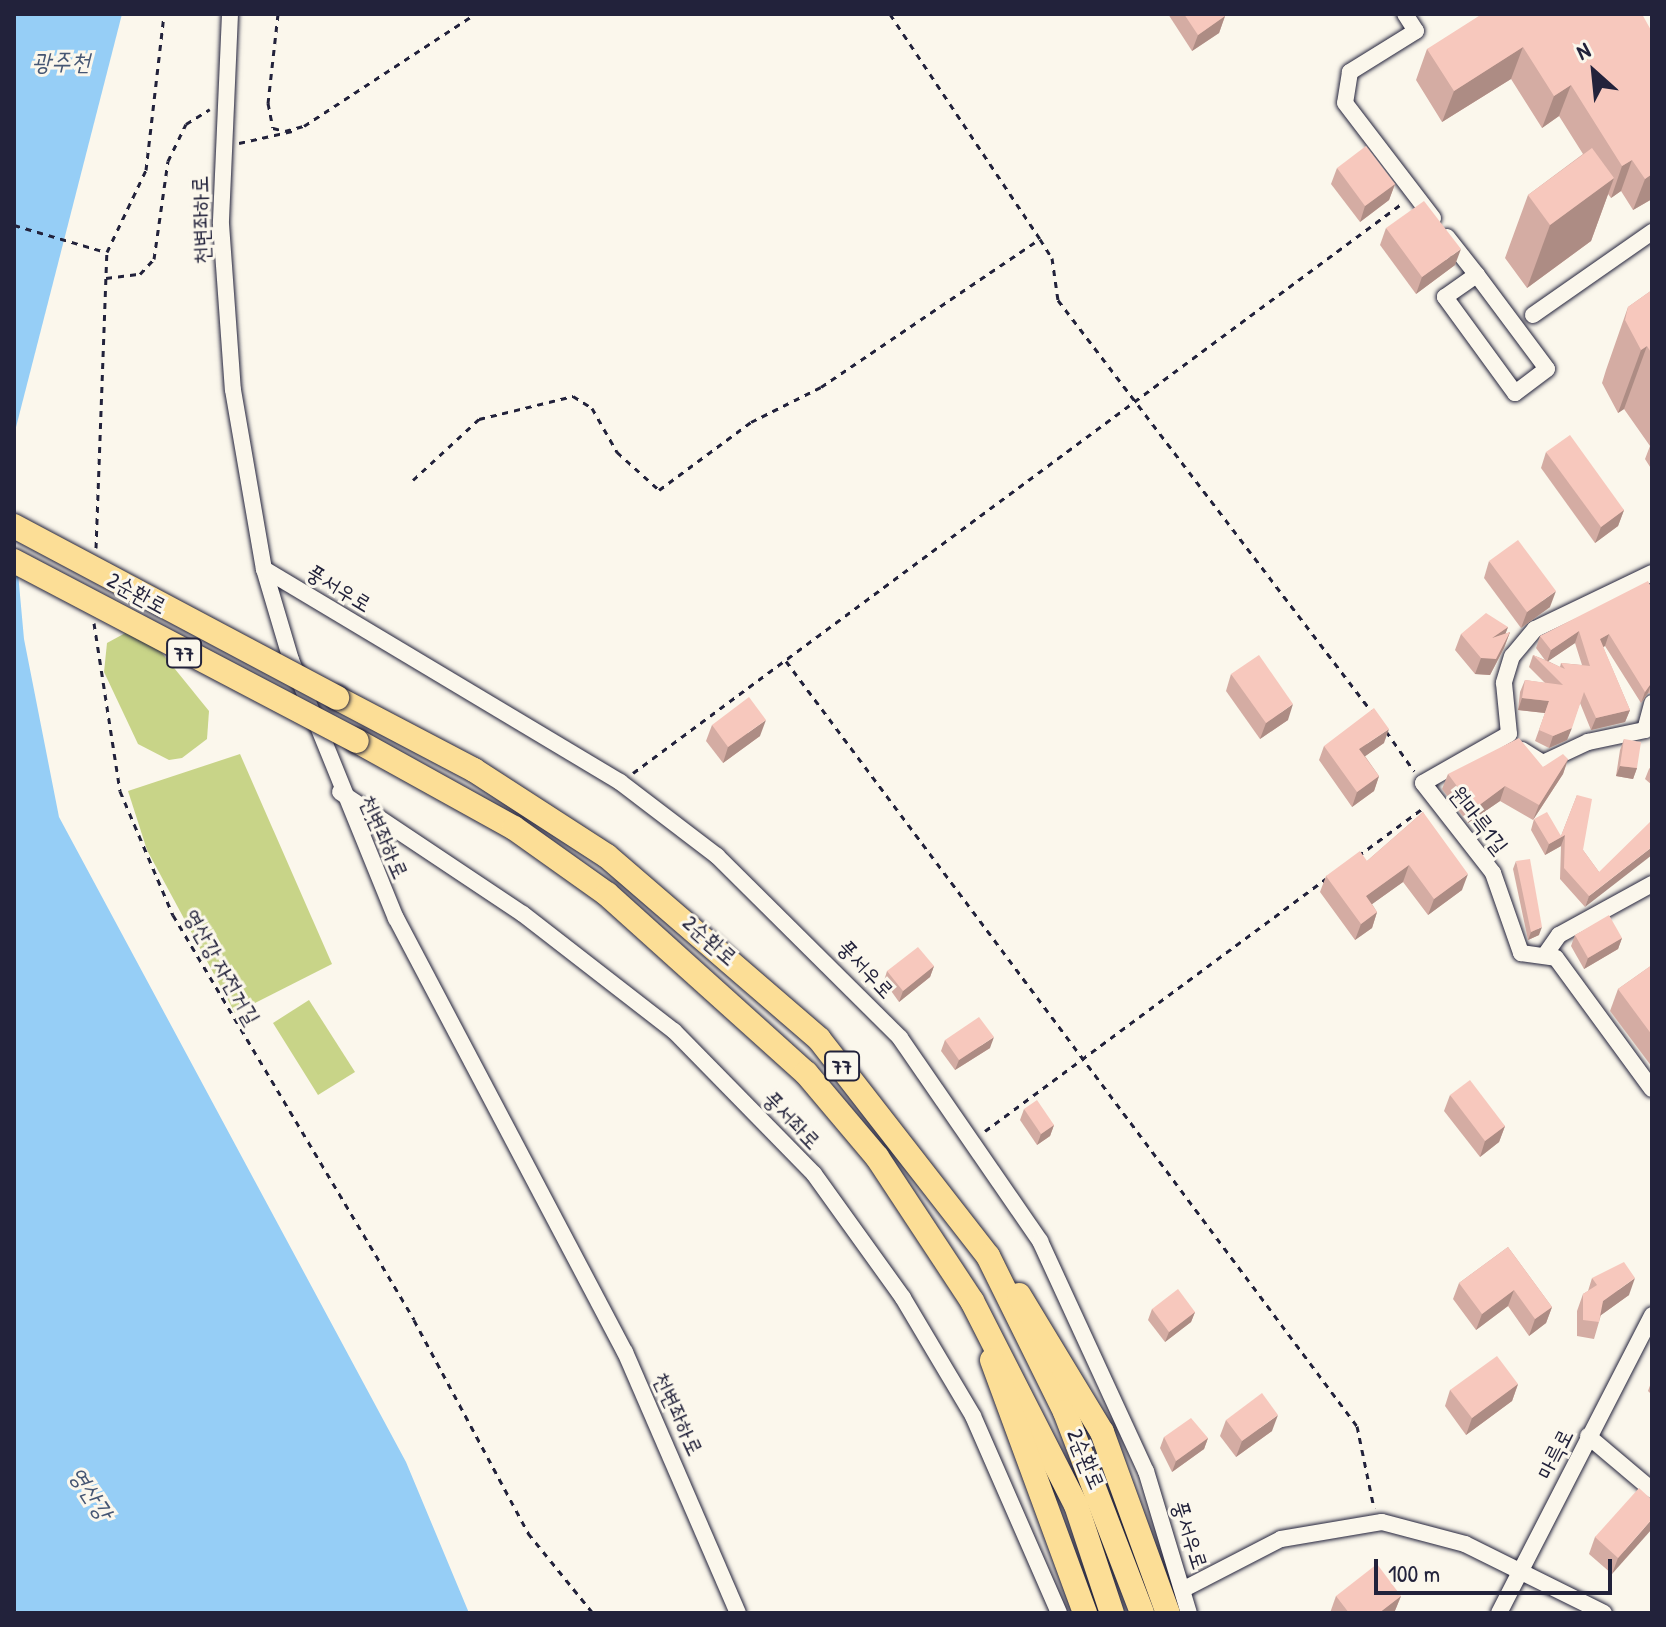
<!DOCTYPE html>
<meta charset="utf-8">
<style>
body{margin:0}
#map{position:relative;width:1666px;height:1627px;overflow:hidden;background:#fbf7ec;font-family:"Patrick Hand","Poor Story",sans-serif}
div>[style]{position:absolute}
.green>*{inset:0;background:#c8d488}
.water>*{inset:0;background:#96cef6}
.path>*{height:3px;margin-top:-1.5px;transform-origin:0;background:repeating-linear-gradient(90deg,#22223b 0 6px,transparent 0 12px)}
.roads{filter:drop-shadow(0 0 2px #22223b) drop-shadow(0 0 2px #22223b)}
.minor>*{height:16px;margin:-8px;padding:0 8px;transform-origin:8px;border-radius:8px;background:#fbf7ec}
.highway>*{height:24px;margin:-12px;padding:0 12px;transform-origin:12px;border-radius:12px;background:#fcde96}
.bridges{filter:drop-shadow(0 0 2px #22223b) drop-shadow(0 0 2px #22223b)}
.highway-bridge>*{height:24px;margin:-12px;padding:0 12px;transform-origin:12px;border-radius:12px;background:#fcde96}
.wall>*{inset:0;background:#d4aca3}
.shaded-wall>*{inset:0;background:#ad8c84}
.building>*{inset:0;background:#f7c8bd}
span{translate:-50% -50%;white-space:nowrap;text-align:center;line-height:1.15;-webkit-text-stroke:6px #fbf7ec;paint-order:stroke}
.shield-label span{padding:2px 6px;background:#fbf7ec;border:2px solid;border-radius:6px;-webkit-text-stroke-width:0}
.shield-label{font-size:20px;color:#22223b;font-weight:700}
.street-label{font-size:22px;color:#22223b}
.water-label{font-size:24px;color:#455673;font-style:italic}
.frame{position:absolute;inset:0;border:16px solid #22223b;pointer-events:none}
.north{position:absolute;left:1554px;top:32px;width:80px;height:80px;-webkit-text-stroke:6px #fbf7ec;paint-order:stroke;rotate:333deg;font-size:22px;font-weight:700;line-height:32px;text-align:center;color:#22223b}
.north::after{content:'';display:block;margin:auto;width:28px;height:36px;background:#22223b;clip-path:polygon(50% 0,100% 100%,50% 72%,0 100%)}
.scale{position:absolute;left:1374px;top:1559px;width:238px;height:36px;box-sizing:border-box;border:4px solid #22223b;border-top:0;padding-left:10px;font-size:24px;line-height:28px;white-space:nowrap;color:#22223b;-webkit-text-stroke:6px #fbf7ec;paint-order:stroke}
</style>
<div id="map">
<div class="green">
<div style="clip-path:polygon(129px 631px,149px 637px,209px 711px,207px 739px,182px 758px,169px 760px,138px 744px,104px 672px,107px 643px)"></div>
<div style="clip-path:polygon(240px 754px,332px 964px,235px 1013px,147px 850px,128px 791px)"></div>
<div style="clip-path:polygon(309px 1000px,355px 1072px,318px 1095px,273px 1023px)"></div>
</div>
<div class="water">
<div style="clip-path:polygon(14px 14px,122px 14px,14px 435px)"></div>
<div style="clip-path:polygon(14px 529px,24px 639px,59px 817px,406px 1462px,469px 1613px,14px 1613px)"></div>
</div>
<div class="path">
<div style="left:278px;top:14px;width:90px;rotate:96.4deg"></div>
<div style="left:268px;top:103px;width:25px;rotate:79deg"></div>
<div style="left:273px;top:128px;width:12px;rotate:14deg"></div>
<div style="left:285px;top:131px;width:20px;rotate:-15deg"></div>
<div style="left:304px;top:126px;width:204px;rotate:-33.2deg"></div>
<div style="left:890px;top:14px;width:270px;rotate:56.3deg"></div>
<div style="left:239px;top:143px;width:59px;rotate:-12.6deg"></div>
<div style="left:14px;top:225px;width:96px;rotate:16.4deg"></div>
<div style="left:106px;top:278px;width:34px;rotate:-7deg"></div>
<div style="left:140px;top:274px;width:21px;rotate:-47deg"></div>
<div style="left:154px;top:259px;width:99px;rotate:-81.9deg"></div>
<div style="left:168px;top:161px;width:41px;rotate:-64.1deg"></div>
<div style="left:186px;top:124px;width:28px;rotate:-32deg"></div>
<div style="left:413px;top:480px;width:90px;rotate:-42.7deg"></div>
<div style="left:479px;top:419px;width:97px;rotate:-13.7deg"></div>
<div style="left:573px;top:396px;width:22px;rotate:32deg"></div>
<div style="left:592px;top:408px;width:51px;rotate:60.4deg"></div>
<div style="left:617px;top:452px;width:57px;rotate:42.1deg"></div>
<div style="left:659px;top:490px;width:114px;rotate:-36.5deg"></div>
<div style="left:751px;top:422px;width:78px;rotate:-26.6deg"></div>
<div style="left:821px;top:387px;width:264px;rotate:-34.1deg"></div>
<div style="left:1040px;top:239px;width:22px;rotate:58deg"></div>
<div style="left:1052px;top:258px;width:42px;rotate:81.9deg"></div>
<div style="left:1058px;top:300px;width:518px;rotate:52.69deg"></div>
<div style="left:96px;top:548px;width:296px;rotate:-87.9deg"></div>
<div style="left:107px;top:252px;width:91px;rotate:-64.6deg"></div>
<div style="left:146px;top:170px;width:157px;rotate:-83.4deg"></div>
<div style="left:94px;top:623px;width:170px;rotate:81.2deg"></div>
<div style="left:120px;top:791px;width:135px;rotate:66.9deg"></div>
<div style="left:173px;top:915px;width:471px;rotate:59.2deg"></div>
<div style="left:414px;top:1320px;width:242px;rotate:61.8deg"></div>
<div style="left:528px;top:1533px;width:103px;rotate:50.9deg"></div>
<div style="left:786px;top:661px;width:955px;rotate:53.26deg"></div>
<div style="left:1357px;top:1426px;width:84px;rotate:78.3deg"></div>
<div style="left:1386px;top:731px;width:49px;rotate:55deg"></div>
<div style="left:633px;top:773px;width:956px;rotate:-36.53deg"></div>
<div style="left:1358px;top:856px;width:81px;rotate:-36.4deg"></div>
<div style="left:985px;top:1131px;width:424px;rotate:-36.5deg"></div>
</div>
<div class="roads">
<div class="minor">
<div style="left:230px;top:14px;width:210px;rotate:92.5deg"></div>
<div style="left:221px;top:224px;width:166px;rotate:85.9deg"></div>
<div style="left:233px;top:390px;width:182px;rotate:80.2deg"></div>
<div style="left:264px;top:569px;width:95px;rotate:73.5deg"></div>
<div style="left:291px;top:660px;width:279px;rotate:67.9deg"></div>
<div style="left:396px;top:918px;width:491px;rotate:62.2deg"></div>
<div style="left:625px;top:1352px;width:284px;rotate:66.6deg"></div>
<div style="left:1405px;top:14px;width:20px;rotate:57deg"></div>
<div style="left:1416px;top:31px;width:78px;rotate:148.2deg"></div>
<div style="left:1350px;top:72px;width:31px;rotate:99deg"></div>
<div style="left:1345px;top:103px;width:145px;rotate:52.6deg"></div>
<div style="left:1447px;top:237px;width:48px;rotate:51.7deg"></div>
<div style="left:1477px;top:275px;width:117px;rotate:53.3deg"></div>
<div style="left:1547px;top:369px;width:40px;rotate:143deg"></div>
<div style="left:1515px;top:393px;width:119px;rotate:-126.1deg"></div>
<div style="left:1445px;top:297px;width:39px;rotate:-35deg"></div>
<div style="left:1533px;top:315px;width:145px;rotate:-34.9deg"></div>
<div style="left:264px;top:569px;width:415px;rotate:30.9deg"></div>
<div style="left:620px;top:782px;width:122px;rotate:37.3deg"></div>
<div style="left:717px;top:856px;width:258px;rotate:44.8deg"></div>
<div style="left:900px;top:1038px;width:247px;rotate:55.4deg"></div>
<div style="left:1040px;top:1241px;width:253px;rotate:65.3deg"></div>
<div style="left:1146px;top:1471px;width:148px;rotate:73.2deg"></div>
<div style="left:1652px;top:573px;width:130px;rotate:154.4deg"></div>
<div style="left:1535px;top:629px;width:35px;rotate:130deg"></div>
<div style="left:1512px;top:656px;width:28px;rotate:107deg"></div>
<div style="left:1504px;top:683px;width:51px;rotate:84.4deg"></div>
<div style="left:1509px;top:734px;width:99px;rotate:150.3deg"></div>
<div style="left:1423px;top:783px;width:114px;rotate:52.1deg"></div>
<div style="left:1493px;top:873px;width:85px;rotate:70.7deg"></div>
<div style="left:1521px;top:953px;width:35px;rotate:8deg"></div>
<div style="left:1556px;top:958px;width:162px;rotate:53.8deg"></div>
<div style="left:1645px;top:730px;width:28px;rotate:-75deg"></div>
<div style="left:1522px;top:750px;width:25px;rotate:32deg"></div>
<div style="left:1543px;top:763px;width:50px;rotate:-25deg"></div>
<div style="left:1588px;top:742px;width:58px;rotate:-11.9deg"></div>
<div style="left:340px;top:792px;width:220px;rotate:33.7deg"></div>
<div style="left:523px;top:914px;width:191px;rotate:37.8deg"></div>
<div style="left:674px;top:1031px;width:200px;rotate:45.6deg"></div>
<div style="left:814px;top:1174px;width:153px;rotate:54.3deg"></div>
<div style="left:903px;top:1298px;width:137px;rotate:59.3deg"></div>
<div style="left:973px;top:1416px;width:215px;rotate:66.4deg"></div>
<div style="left:1547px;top:952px;width:21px;rotate:-55deg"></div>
<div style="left:1559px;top:935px;width:106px;rotate:-28.7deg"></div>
<div style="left:1588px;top:1436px;width:84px;rotate:40.2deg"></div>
<div style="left:1184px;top:1589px;width:109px;rotate:-27.3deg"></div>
<div style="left:1281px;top:1539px;width:102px;rotate:-9.6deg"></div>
<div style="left:1382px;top:1522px;width:86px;rotate:14.8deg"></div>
<div style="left:1465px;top:1544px;width:155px;rotate:26.4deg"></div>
<div style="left:1499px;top:1613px;width:335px;rotate:-62.8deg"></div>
</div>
<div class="highway">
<div style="left:337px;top:698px;width:155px;rotate:27.7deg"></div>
<div style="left:474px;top:770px;width:158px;rotate:32.9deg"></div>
<div style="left:607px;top:856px;width:280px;rotate:40.8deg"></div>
<div style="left:819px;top:1039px;width:275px;rotate:52.1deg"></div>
<div style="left:988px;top:1256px;width:174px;rotate:63.7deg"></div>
<div style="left:1065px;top:1412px;width:215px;rotate:69deg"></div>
<div style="left:357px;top:741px;width:179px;rotate:29deg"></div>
<div style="left:514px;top:828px;width:114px;rotate:35.4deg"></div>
<div style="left:607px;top:894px;width:268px;rotate:42deg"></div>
<div style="left:806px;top:1073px;width:110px;rotate:49.8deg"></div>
<div style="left:877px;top:1157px;width:173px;rotate:56.6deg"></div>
<div style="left:972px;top:1301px;width:229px;rotate:63deg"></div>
<div style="left:1076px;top:1505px;width:114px;rotate:71.6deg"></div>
<div style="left:1019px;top:1295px;width:160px;rotate:58.8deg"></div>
<div style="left:1102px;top:1432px;width:193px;rotate:70deg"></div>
<div style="left:992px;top:1360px;width:270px;rotate:69.8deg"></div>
</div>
</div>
<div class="bridges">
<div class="highway-bridge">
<div style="left:14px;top:526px;width:366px;rotate:28deg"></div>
<div style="left:14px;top:561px;width:387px;rotate:27.7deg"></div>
</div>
</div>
<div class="wall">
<div style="clip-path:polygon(1168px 14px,1223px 14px,1225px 16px,1219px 33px,1192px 51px)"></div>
<div style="clip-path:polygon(1642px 14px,1652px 199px,1633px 210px,1621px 191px,1611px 198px,1608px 194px,1591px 241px,1527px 288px,1505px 258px,1528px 195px,1583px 154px,1559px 116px,1542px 128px,1511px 79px,1442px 122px,1416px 80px,1427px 49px)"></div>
<div style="clip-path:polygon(1337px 168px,1395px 184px,1389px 200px,1360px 222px,1331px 184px)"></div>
<div style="clip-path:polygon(1386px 228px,1455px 265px,1416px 294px,1380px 245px)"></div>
<div style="clip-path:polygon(1652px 290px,1652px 470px,1645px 459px,1650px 446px,1624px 409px,1618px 413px,1602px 383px,1606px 370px,1628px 307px)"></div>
<div style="clip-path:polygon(1546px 452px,1624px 510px,1618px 526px,1595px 543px,1541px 468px)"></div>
<div style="clip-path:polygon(1489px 561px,1550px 607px,1521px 628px,1484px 578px)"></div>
<div style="clip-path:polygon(evenodd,1652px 589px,1652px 694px,1648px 693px,1641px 703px,1605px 646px,1603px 647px,1630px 710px,1625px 722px,1591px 730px,1580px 703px,1567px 740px,1549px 748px,1535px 741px,1545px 713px,1518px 710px,1520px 692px,1525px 680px,1545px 683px,1529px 667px,1533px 655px,1545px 660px,1536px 648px,1540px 636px,1652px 589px,1575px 643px,1582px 665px,1561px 663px,1560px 667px,1548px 661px,1575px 643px)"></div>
<div style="clip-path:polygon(1508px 627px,1505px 634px,1510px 632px,1504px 648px,1490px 675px,1475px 674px,1455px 650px,1461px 634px)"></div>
<div style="clip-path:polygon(1231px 674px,1288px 720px,1260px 739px,1226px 691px)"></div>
<div style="clip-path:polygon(712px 725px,760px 736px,723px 763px,706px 741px)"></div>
<div style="clip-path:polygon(1624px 739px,1637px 768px,1633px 779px,1616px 776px,1620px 750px)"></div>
<div style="clip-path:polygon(1384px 743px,1365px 756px,1379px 776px,1374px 791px,1352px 807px,1319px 760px,1324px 746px)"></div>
<div style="clip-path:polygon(1568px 759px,1563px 774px,1533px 820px,1500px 801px,1468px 823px,1442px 789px,1448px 774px,1543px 767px)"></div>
<div style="clip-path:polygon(1652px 765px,1652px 785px,1645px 779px,1649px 769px)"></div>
<div style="clip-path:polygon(1577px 795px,1583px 850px,1599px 872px,1585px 907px,1560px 879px,1561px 846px,1545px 855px,1531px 830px,1534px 819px,1561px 836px)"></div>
<div style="clip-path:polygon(1423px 812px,1462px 890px,1428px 915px,1403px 882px,1372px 904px,1377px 912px,1372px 928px,1355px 940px,1320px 892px,1326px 876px,1367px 861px)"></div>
<div style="clip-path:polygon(1516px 861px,1539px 935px,1528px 940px,1513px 869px)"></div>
<div style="clip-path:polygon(1575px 935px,1622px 938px,1618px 949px,1584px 969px,1571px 946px)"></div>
<div style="clip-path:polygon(1652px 965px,1652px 1067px,1610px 1011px,1618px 989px)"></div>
<div style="clip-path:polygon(934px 966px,930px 977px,899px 1002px,884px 981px,887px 971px)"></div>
<div style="clip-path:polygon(945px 1040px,990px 1048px,955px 1070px,941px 1051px)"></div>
<div style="clip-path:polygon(1450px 1095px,1505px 1126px,1499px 1142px,1480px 1157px,1444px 1111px)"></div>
<div style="clip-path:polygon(1024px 1109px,1054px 1125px,1050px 1136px,1037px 1145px,1020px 1120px)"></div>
<div style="clip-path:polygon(1508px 1247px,1552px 1307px,1546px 1323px,1529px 1336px,1508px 1306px,1476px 1330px,1453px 1299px,1459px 1283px)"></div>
<div style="clip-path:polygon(1592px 1278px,1629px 1295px,1601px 1315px,1594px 1339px,1577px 1336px,1577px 1311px,1583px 1294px,1588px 1291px)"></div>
<div style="clip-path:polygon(1152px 1309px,1195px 1312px,1191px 1322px,1165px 1342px,1148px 1320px)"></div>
<div style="clip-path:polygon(1652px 1380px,1652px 1395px,1648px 1391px)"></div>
<div style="clip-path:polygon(1518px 1384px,1512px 1401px,1466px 1435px,1445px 1406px,1450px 1390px)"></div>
<div style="clip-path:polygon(1226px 1420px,1272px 1431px,1236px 1457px,1220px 1436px)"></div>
<div style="clip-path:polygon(1164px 1437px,1208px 1438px,1204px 1449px,1172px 1472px,1160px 1448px)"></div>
<div style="clip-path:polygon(1652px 1500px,1612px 1574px,1589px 1554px,1595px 1537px)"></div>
<div style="clip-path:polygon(1336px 1596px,1401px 1596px,1394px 1613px,1330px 1613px)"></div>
</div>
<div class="shaded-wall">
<div style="clip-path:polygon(1225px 16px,1219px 33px,1192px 51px,1198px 35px)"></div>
<div style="clip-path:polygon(1523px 47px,1511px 79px,1442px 122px,1454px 91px)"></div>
<div style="clip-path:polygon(1571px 85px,1559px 116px,1542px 128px,1554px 96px)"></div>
<div style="clip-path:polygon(1632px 160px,1621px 191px,1611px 198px,1622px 166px)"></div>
<div style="clip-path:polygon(1652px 174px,1652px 199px,1633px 210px,1645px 179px)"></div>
<div style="clip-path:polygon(1614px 178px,1591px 241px,1527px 288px,1550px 225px)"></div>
<div style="clip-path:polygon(1395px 184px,1389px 200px,1360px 222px,1365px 206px)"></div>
<div style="clip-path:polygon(1461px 249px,1455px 265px,1416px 294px,1422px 277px)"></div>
<div style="clip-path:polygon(1647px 346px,1624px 409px,1618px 413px,1641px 350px)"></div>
<div style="clip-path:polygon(1624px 510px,1618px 526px,1595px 543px,1601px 527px)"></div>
<div style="clip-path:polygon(1556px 591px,1550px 607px,1521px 628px,1527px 612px)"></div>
<div style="clip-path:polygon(1508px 627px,1502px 643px,1492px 638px)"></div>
<div style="clip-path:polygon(1579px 631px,1575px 643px,1547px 662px,1551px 650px)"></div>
<div style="clip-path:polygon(1510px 632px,1504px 648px,1490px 675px,1475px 674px,1481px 658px)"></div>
<div style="clip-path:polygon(1609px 634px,1605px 646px,1596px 651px,1600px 639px)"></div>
<div style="clip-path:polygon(1652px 682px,1648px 693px,1641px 703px,1645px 692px)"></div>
<div style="clip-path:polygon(1522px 698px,1549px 701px,1545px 713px,1518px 710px)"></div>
<div style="clip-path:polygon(1293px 704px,1288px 720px,1260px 739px,1266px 723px)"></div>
<div style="clip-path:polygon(1630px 710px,1625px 722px,1591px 730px,1596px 718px)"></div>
<div style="clip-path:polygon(766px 720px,760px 736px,723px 763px,728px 747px)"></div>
<div style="clip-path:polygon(1572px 728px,1567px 740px,1549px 748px,1553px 736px)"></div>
<div style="clip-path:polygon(1389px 729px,1384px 743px,1354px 764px,1359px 749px)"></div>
<div style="clip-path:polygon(1568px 759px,1563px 774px,1533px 820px,1539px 805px)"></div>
<div style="clip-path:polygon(1620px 766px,1637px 768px,1633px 779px,1616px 776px)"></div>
<div style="clip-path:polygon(1379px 776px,1374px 791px,1352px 807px,1357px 792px)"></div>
<div style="clip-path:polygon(1505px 786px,1500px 801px,1468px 823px,1474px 809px)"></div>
<div style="clip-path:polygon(1565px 835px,1561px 846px,1545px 855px,1549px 844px)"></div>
<div style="clip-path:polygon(1652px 847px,1652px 855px,1585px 907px,1589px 896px)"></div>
<div style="clip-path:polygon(1409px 865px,1403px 882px,1361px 912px,1366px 896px)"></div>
<div style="clip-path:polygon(1468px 874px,1462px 890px,1428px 915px,1434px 899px)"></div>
<div style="clip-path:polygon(1377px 912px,1372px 928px,1355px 940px,1361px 924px)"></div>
<div style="clip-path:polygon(1542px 927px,1539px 935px,1528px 940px,1531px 932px)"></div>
<div style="clip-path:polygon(1622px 938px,1618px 949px,1584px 969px,1588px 958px)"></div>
<div style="clip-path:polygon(934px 966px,930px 977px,899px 1002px,903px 991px)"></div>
<div style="clip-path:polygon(994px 1037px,990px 1048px,955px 1070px,959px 1060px)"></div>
<div style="clip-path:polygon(1054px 1125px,1050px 1136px,1037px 1145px,1041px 1134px)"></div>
<div style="clip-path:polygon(1505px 1126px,1499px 1142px,1480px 1157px,1485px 1141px)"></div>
<div style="clip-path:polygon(1635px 1278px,1629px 1295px,1597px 1318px,1603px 1301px)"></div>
<div style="clip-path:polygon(1514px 1290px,1508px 1306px,1476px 1330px,1482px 1314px)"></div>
<div style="clip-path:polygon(1552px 1307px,1546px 1323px,1529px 1336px,1535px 1319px)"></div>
<div style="clip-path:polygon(1195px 1312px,1191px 1322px,1165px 1342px,1169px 1332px)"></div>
<div style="clip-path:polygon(1518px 1384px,1512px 1401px,1466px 1435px,1472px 1418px)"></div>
<div style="clip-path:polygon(1278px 1415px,1272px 1431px,1236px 1457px,1242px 1441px)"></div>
<div style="clip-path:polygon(1208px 1438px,1204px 1449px,1172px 1472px,1176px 1461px)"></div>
<div style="clip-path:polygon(1652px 1519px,1652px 1529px,1612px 1574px,1618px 1558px)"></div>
<div style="clip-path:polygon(1401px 1596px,1394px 1613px,1379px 1613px)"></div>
</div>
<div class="building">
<div style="clip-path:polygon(1184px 14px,1223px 14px,1225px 16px,1198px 35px)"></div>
<div style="clip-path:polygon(1482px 14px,1642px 14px,1652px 32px,1652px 174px,1645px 179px,1632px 160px,1622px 166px,1571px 85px,1554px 96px,1523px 47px,1454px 91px,1427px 49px)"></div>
<div style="clip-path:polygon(1366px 146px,1395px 184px,1365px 206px,1337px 168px)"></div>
<div style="clip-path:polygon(1592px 148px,1614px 178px,1550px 225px,1528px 195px)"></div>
<div style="clip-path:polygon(1424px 201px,1461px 249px,1422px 277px,1386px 228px)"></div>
<div style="clip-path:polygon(1652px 290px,1652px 354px,1647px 346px,1641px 350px,1625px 320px,1628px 307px)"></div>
<div style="clip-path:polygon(1570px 435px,1624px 510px,1601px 527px,1546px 452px)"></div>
<div style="clip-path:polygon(1518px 540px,1556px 591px,1527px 612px,1489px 561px)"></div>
<div style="clip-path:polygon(1648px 581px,1652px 589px,1652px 682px,1645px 692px,1609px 634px,1600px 639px,1630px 710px,1596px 718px,1584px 692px,1572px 728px,1553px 736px,1539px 730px,1549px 701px,1522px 698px,1525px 680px,1563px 685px,1533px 655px,1565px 669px,1561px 663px,1590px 666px,1579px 631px,1551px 650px,1540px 636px)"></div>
<div style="clip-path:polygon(1486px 613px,1508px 627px,1492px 638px,1510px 632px,1496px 659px,1481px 658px,1461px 634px)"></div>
<div style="clip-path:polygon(1259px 655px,1293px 704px,1266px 723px,1231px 674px)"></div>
<div style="clip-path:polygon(749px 697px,766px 720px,728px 747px,712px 725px)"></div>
<div style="clip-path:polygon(1374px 708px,1389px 729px,1359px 749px,1379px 776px,1357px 792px,1324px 746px)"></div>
<div style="clip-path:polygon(1519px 738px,1543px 767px,1563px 754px,1568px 759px,1539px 805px,1505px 786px,1474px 809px,1448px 774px)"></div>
<div style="clip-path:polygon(1624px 739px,1641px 742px,1637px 768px,1620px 766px)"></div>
<div style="clip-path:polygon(1577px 795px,1592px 799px,1583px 850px,1599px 872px,1652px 820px,1652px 847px,1589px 896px,1564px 868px,1565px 835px,1549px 844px,1534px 819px,1547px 812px,1561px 836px)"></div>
<div style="clip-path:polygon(1423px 812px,1468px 874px,1434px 899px,1409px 865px,1366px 896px,1377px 912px,1361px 924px,1326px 876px,1360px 851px,1367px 861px)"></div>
<div style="clip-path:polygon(1530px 859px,1542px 927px,1531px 932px,1516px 861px)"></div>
<div style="clip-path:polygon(1609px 915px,1622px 938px,1588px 958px,1575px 935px)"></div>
<div style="clip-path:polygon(918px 947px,934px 966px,903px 991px,887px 971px)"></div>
<div style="clip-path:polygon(1652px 965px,1652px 1035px,1618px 989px)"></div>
<div style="clip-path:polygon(979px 1017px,994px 1037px,959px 1060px,945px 1040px)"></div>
<div style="clip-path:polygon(1470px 1080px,1505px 1126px,1485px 1141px,1450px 1095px)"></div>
<div style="clip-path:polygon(1037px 1100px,1054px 1125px,1041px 1134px,1024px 1109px)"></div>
<div style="clip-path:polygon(1508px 1247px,1552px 1307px,1535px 1319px,1514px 1290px,1482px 1314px,1459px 1283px)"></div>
<div style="clip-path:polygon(1624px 1262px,1635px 1278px,1603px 1301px,1599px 1322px,1583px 1320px,1583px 1294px,1597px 1285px,1592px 1278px)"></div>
<div style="clip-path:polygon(1178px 1289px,1195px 1312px,1169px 1332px,1152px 1309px)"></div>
<div style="clip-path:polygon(1497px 1356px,1518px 1384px,1472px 1418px,1450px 1390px)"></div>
<div style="clip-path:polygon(1262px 1393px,1278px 1415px,1242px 1441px,1226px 1420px)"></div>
<div style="clip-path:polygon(1191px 1418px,1208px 1438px,1176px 1461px,1164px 1437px)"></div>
<div style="clip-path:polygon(1639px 1488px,1652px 1500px,1652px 1519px,1618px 1558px,1595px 1537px)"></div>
<div style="clip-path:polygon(1377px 1564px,1401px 1596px,1379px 1613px,1349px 1613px,1336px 1596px)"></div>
</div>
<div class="shield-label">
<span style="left:184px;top:653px">77</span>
<span style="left:842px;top:1066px">77</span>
</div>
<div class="street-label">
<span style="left:201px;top:220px;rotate:-92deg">천변좌하로</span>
<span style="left:339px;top:588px;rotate:31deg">풍서우로</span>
<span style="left:137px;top:593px;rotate:28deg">2순환로</span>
<span style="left:1479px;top:820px;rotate:52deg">원마륵1길</span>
<span style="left:384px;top:837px;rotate:66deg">천변좌하로</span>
<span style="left:710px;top:940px;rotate:41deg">2순환로</span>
<span style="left:222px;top:967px;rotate:60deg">영산강 자전거길</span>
<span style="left:866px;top:969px;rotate:47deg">풍서우로</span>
<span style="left:792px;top:1120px;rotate:46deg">풍서좌로</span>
<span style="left:678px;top:1414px;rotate:65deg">천변좌하로</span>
<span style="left:1555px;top:1454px;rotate:-63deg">마륵로</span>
<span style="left:1086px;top:1459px;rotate:67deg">2순환로</span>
<span style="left:1190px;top:1535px;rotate:72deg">풍서우로</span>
</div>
<div class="water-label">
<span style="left:61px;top:62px">광주천</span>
<span style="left:91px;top:1493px;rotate:57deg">영산강</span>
</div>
<div class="frame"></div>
<div class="north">N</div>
<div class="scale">100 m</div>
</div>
